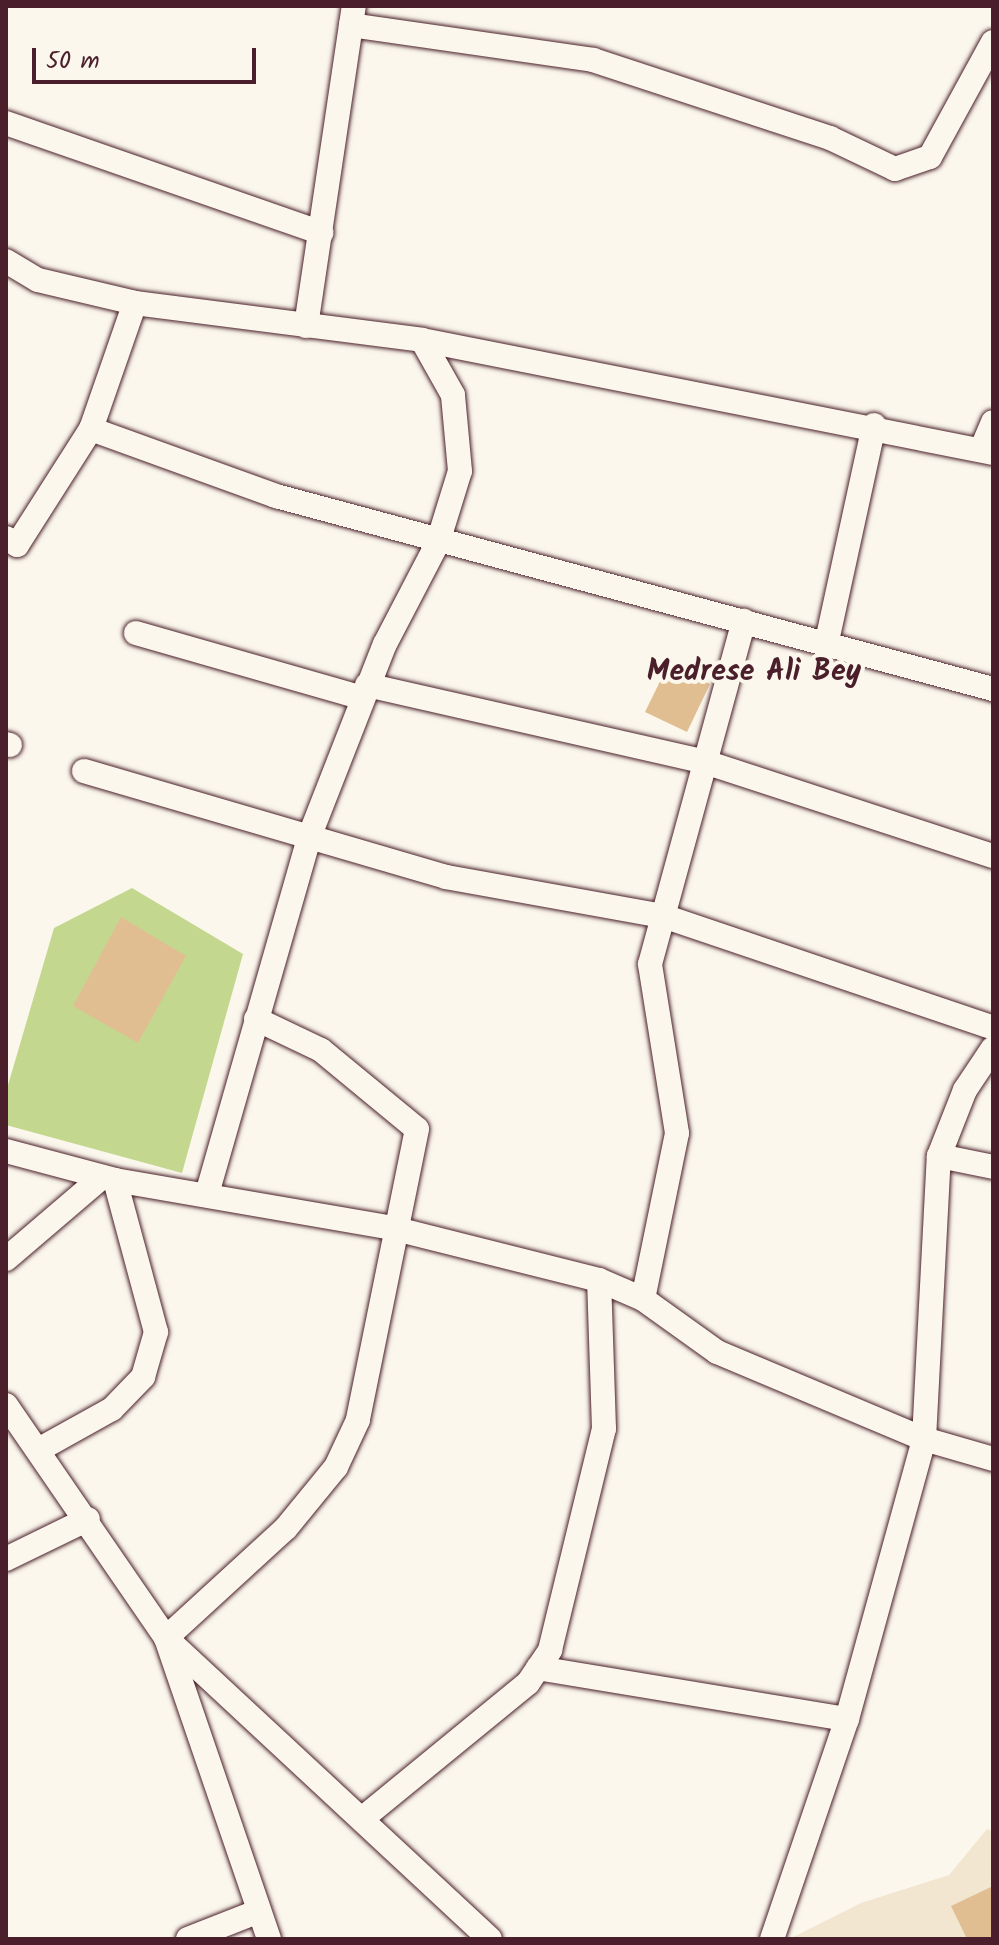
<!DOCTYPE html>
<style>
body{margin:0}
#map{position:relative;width:999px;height:1945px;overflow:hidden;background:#fbf7ec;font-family:Kalam,sans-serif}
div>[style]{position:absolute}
.built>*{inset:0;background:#f3e6d1}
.green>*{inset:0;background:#c3d88e}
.building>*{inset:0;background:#e0be92}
.roads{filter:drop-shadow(0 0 2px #4a1f2b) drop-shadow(0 0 2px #4a1f2b)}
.minor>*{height:24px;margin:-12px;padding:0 12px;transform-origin:12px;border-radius:12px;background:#fbf7ec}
span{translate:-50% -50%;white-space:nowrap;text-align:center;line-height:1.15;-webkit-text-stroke:8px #fbf7ec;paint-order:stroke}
.district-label{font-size:30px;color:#4a1f2b;font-weight:700}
.frame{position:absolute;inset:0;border:8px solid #4a1f2b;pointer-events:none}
.scale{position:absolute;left:32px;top:48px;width:224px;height:36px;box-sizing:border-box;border:4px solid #4a1f2b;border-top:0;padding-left:10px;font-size:24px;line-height:28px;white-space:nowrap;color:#4a1f2b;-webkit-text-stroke:6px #fbf7ec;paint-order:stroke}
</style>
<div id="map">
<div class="built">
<div style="clip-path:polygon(987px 1829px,993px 1831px,993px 1939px,789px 1939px,861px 1903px,949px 1875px)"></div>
</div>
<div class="green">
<div style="clip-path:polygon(132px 888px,243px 954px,182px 1173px,6px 1125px,6px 1092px,54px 928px)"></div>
</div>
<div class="building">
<div style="clip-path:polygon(669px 663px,710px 684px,687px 732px,645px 712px)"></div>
<div style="clip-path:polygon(121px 917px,186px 956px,138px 1043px,73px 1006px)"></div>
<div style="clip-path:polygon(993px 1886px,993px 1939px,967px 1939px,951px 1906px)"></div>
</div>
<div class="roads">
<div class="minor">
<div style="left:351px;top:25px;width:245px;rotate:8.2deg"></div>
<div style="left:593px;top:60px;width:250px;rotate:18.2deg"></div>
<div style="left:830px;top:138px;width:72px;rotate:25.5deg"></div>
<div style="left:895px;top:169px;width:37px;rotate:-19deg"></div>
<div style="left:930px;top:157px;width:131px;rotate:-61.3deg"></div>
<div style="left:6px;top:123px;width:334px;rotate:19.2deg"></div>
<div style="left:6px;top:261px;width:37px;rotate:31deg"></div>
<div style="left:38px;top:280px;width:100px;rotate:13.3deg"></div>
<div style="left:135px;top:303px;width:289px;rotate:7.3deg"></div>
<div style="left:422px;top:340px;width:582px;rotate:11.19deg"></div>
<div style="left:306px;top:326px;width:324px;rotate:-81.5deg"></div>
<div style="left:91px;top:429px;width:197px;rotate:19.9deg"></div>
<div style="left:276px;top:496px;width:743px;rotate:15.07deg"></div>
<div style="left:982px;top:448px;width:28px;rotate:-67deg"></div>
<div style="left:6px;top:538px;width:13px;rotate:32deg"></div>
<div style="left:17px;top:545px;width:138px;rotate:-57.5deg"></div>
<div style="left:91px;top:429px;width:133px;rotate:-70.8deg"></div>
<div style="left:136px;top:633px;width:235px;rotate:16deg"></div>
<div style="left:827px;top:641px;width:221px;rotate:-77.7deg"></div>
<div style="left:367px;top:685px;width:347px;rotate:12.8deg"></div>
<div style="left:705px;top:762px;width:303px;rotate:18.1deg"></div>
<div style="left:6px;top:744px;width:4px;rotate:14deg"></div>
<div style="left:84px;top:771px;width:377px;rotate:16.3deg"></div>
<div style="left:446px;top:877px;width:220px;rotate:10.2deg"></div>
<div style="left:663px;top:916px;width:348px;rotate:18.7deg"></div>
<div style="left:256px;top:1019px;width:72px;rotate:25.5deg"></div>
<div style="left:321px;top:1050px;width:124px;rotate:39.5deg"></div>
<div style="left:417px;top:1129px;width:297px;rotate:101.5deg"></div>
<div style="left:358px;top:1420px;width:52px;rotate:115.1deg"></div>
<div style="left:336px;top:1467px;width:79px;rotate:129.3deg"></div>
<div style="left:286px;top:1528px;width:163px;rotate:137.5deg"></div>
<div style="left:166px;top:1638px;width:318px;rotate:71.1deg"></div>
<div style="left:6px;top:1151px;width:113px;rotate:14.9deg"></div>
<div style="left:115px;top:1180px;width:281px;rotate:9.8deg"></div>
<div style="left:392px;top:1228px;width:213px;rotate:14.1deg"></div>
<div style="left:599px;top:1280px;width:48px;rotate:23.4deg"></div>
<div style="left:643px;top:1299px;width:91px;rotate:35.6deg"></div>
<div style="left:717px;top:1352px;width:225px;rotate:22.8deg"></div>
<div style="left:924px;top:1439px;width:72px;rotate:16.2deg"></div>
<div style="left:939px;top:1156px;width:55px;rotate:11.5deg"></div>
<div style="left:207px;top:1194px;width:373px;rotate:-74deg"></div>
<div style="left:310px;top:835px;width:205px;rotate:-68.6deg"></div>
<div style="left:385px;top:644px;width:115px;rotate:-62.5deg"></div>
<div style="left:438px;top:542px;width:74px;rotate:-72.8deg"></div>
<div style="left:460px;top:471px;width:76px;rotate:-95.3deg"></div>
<div style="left:453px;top:395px;width:63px;rotate:-119.4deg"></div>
<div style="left:6px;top:1259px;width:126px;rotate:-40.5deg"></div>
<div style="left:643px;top:1299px;width:169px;rotate:-78.4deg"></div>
<div style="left:677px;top:1133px;width:171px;rotate:-99.1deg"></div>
<div style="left:650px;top:964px;width:356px;rotate:-74.7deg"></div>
<div style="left:6px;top:1405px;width:283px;rotate:55.5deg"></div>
<div style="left:166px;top:1638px;width:442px;rotate:42.9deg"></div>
<div style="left:40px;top:1449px;width:82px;rotate:-29.1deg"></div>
<div style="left:112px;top:1409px;width:45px;rotate:-45.9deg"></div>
<div style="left:143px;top:1377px;width:47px;rotate:-73.9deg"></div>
<div style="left:156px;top:1332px;width:157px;rotate:-105.1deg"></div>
<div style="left:6px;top:1559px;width:91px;rotate:-26deg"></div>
<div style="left:538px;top:1668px;width:313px;rotate:9.4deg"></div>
<div style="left:363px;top:1818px;width:213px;rotate:-39.3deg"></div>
<div style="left:528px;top:1683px;width:40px;rotate:-56deg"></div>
<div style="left:550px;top:1650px;width:228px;rotate:-76.3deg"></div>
<div style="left:604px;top:1429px;width:149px;rotate:-91.9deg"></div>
<div style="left:188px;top:1939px;width:76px;rotate:-21.5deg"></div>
<div style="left:772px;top:1939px;width:232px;rotate:-71.2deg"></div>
<div style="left:847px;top:1719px;width:290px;rotate:-74.6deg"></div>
<div style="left:924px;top:1439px;width:283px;rotate:-87deg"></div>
<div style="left:939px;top:1156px;width:71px;rotate:-68.5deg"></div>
<div style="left:965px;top:1090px;width:50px;rotate:-56.3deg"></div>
</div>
</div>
<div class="district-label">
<span style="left:754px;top:672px">Medrese Ali Bey</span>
</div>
<div class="frame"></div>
<div class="scale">50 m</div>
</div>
